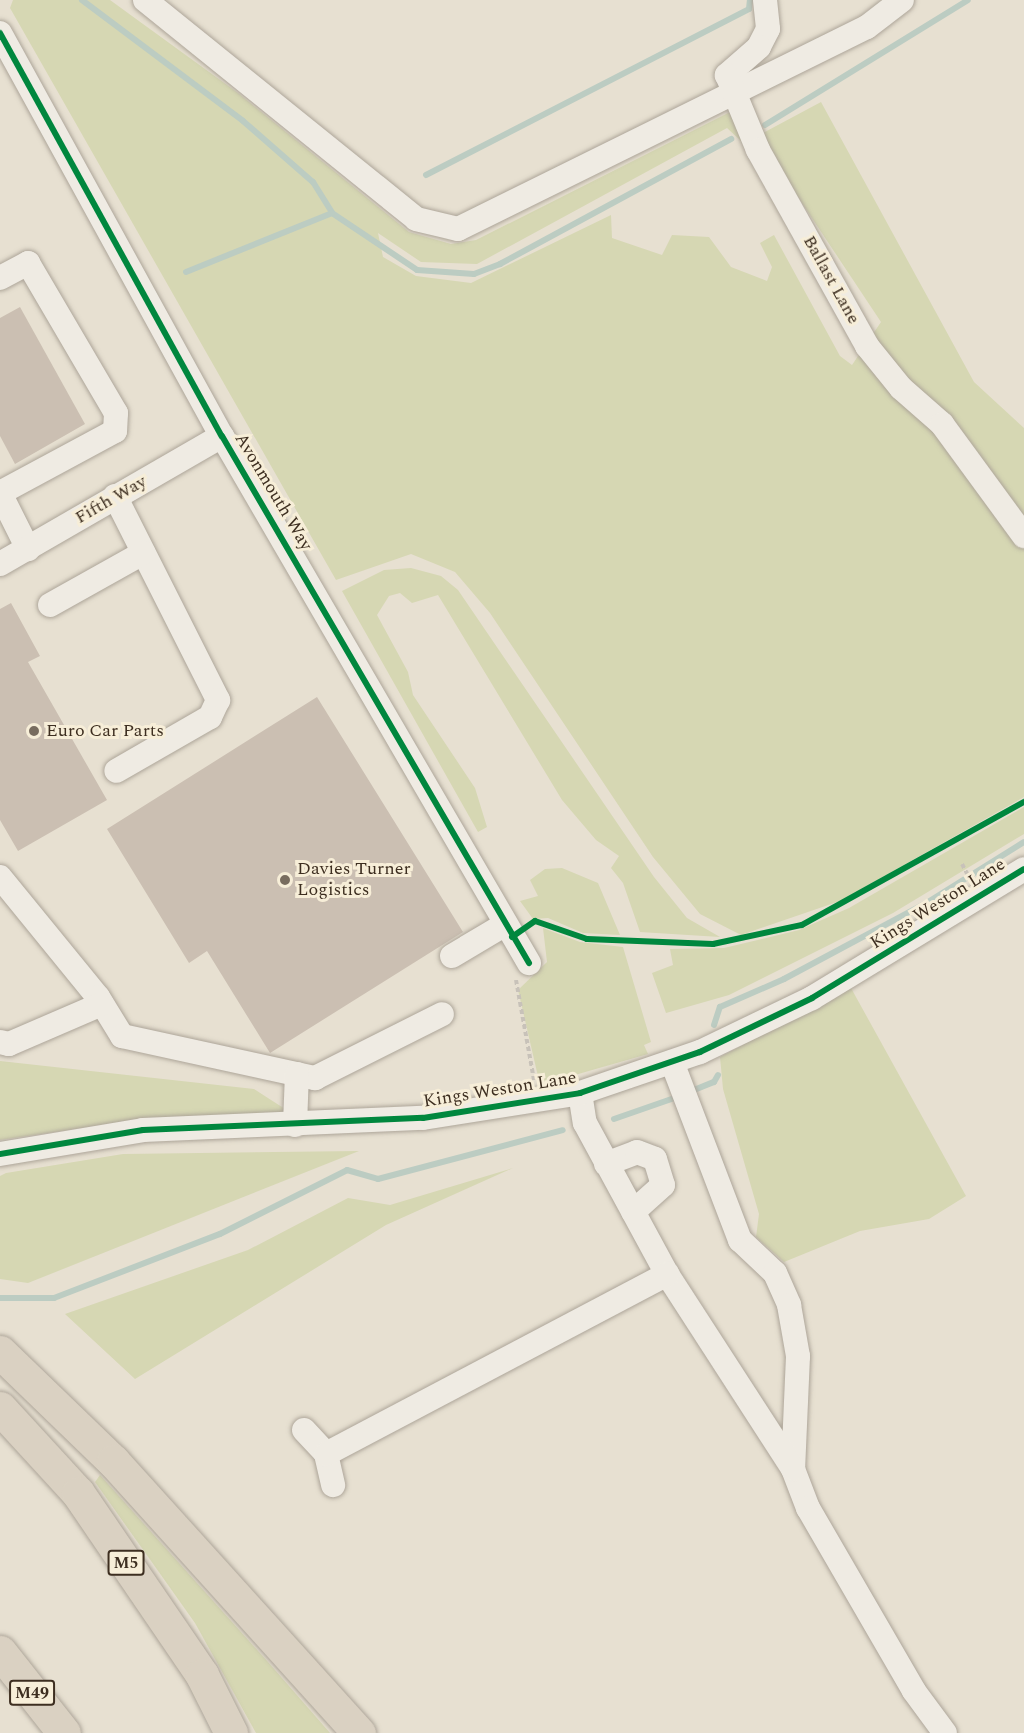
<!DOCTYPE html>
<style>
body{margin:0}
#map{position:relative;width:1024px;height:1733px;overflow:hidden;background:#e7e0d1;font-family:Spectral,serif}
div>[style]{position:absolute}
.green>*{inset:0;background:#d6d7b3}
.stream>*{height:6px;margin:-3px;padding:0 3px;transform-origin:3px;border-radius:3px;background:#bcccc2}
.building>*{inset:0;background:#cbbfb2}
.path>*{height:4px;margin-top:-2px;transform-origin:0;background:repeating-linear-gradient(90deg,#c8c2b9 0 4.5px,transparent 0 7.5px)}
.roads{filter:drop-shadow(0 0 2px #ada599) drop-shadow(0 0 2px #ada599)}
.minor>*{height:24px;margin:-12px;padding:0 12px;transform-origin:12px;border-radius:12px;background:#efebe3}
.highway>*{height:33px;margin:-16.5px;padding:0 16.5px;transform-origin:16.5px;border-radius:16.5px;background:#dad1c2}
.cycleway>*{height:6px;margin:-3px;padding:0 3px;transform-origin:3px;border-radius:3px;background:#00873e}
.dots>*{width:16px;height:16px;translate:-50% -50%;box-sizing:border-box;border:3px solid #f7eed8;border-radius:50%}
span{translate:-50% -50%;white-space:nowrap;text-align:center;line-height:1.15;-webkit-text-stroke:6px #f7eed8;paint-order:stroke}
.shield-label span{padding:2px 4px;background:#f7eed8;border:2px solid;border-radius:4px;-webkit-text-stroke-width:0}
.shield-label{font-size:16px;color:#3d2e20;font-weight:700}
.street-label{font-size:18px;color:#3d2e20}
.poi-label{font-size:18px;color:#3d2e20}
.left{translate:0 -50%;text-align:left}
</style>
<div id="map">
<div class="green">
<div style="clip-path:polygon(13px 0,110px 0,238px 93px,409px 232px,451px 244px,476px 240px,734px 110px,745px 139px,741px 141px,727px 128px,477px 264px,421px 262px,378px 233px,383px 257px,416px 276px,471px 283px,611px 215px,612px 238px,662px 255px,672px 235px,709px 237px,731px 267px,767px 281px,772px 267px,760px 243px,774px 235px,840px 356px,852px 365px,881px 322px,772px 158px,763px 133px,821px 102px,974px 382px,1024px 428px,1024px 797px,840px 901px,741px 935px,700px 914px,653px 857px,490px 613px,455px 572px,411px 554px,336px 580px,10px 8px)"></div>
<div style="clip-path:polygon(411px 568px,441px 576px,458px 590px,654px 877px,687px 918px,720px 937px,640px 932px,623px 883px,611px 868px,619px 856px,596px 840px,562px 800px,438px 595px,412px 603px,400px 593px,389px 596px,377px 615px,408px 672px,413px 695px,475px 788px,487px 827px,478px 832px,342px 591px,384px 570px)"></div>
<div style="clip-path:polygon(1024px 807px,1024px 834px,893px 913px,729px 995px,666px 1013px,652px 973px,673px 965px,670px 949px,724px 948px,799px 930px,849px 908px)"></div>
<div style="clip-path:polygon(562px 868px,598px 883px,620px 935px,583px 933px,548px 918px,533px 919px,520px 901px,538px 896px,530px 880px,545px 869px)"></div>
<div style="clip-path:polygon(543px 928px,580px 942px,623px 947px,651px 1042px,644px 1045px,648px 1054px,540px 1085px,518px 990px,547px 962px)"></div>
<div style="clip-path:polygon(851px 988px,966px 1196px,929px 1219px,860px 1231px,784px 1262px,756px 1237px,759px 1214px,723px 1089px,720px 1057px)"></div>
<div style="clip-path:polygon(0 1061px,254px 1089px,285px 1109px,279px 1117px,151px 1118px,0 1140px)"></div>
<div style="clip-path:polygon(359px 1151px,28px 1283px,0 1279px,0 1176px,6px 1173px,123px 1154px)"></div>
<div style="clip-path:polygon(513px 1168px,386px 1225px,135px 1379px,65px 1314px,248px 1250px,348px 1198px,390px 1205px)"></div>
<div style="clip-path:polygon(100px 1475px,268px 1662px,330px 1733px,256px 1733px,195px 1623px,95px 1482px)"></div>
</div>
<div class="stream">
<div style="left:82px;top:0;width:201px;rotate:36.9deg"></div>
<div style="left:243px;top:121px;width:93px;rotate:41.1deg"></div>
<div style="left:313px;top:182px;width:36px;rotate:58deg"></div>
<div style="left:332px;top:213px;width:102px;rotate:33.8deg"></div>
<div style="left:417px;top:270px;width:57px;rotate:4deg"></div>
<div style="left:474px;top:274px;width:28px;rotate:-21deg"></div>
<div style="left:500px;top:264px;width:263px;rotate:-28.4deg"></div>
<div style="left:765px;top:125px;width:238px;rotate:-31.6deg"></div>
<div style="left:426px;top:175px;width:363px;rotate:-27.2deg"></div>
<div style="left:749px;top:9px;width:9px;rotate:-84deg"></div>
<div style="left:186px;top:272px;width:157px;rotate:-22deg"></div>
<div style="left:714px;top:1025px;width:19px;rotate:-72deg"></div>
<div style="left:720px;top:1007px;width:70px;rotate:-23.6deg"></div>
<div style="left:784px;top:979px;width:163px;rotate:-28.1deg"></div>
<div style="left:928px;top:902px;width:113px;rotate:-32deg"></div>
<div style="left:689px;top:1092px;width:27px;rotate:-22deg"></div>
<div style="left:714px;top:1082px;width:8px;rotate:-60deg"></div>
<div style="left:614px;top:1119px;width:70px;rotate:-19.2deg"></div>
<div style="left:0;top:1298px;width:54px"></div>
<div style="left:54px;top:1298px;width:178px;rotate:-21.1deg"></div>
<div style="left:220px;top:1234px;width:142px;rotate:-26.7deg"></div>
<div style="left:347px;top:1170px;width:32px;rotate:16deg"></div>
<div style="left:378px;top:1179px;width:191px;rotate:-14.8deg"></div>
</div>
<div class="building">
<div style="clip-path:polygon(20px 307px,85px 424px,15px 464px,0 436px,0 318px)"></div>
<div style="clip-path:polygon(11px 603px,40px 656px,28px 662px,107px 800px,18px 851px,0 820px,0 609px)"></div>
<div style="clip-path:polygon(317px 697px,463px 932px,270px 1053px,207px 951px,189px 963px,107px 829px)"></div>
</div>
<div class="path">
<div style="left:962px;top:864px;width:15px;rotate:62deg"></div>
<div style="left:516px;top:980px;width:102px;rotate:79.8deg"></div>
</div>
<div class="roads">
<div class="minor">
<div style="left:145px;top:0;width:348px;rotate:38.9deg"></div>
<div style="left:416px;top:219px;width:43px;rotate:13.4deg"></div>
<div style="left:458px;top:229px;width:456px;rotate:-26.3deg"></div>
<div style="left:867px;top:27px;width:44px;rotate:-37.6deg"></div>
<div style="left:765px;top:0;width:29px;rotate:84deg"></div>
<div style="left:768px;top:29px;width:20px;rotate:117deg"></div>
<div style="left:759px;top:47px;width:43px;rotate:138.8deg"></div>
<div style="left:727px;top:75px;width:81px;rotate:67.5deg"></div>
<div style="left:758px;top:150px;width:224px;rotate:60.9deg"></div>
<div style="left:867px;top:346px;width:54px;rotate:51deg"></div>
<div style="left:901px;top:388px;width:55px;rotate:41.3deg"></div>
<div style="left:942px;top:424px;width:139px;rotate:53.8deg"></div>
<div style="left:0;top:33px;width:460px;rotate:61.2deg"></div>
<div style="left:222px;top:436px;width:610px;rotate:59.78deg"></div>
<div style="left:0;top:278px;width:32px;rotate:-28deg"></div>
<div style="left:28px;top:263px;width:174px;rotate:59.6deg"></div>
<div style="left:116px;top:413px;width:18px;rotate:93deg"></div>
<div style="left:115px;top:431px;width:131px;rotate:151.7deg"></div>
<div style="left:0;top:493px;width:63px;rotate:63.4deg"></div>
<div style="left:115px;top:496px;width:229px;rotate:63.2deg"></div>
<div style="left:218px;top:700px;width:19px;rotate:115deg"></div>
<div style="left:210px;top:717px;width:108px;rotate:150.1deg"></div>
<div style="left:0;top:564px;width:256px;rotate:-30deg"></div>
<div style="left:50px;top:605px;width:107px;rotate:-29.2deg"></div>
<div style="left:0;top:877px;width:155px;rotate:50.8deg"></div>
<div style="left:98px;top:997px;width:46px;rotate:58.4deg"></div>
<div style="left:122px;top:1036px;width:198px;rotate:12.3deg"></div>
<div style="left:315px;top:1078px;width:142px;rotate:-26.7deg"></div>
<div style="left:452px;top:956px;width:61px;rotate:-30.8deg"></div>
<div style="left:0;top:1042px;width:9px;rotate:13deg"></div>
<div style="left:9px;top:1044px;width:101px;rotate:-23.3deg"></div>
<div style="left:672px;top:1062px;width:191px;rotate:69.1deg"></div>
<div style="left:740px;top:1240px;width:48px;rotate:43.3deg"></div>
<div style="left:775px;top:1273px;width:35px;rotate:66deg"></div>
<div style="left:789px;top:1305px;width:52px;rotate:80deg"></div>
<div style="left:798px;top:1356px;width:113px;rotate:92.5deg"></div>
<div style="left:793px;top:1469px;width:42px;rotate:69deg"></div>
<div style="left:808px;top:1508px;width:211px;rotate:59.9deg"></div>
<div style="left:914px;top:1691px;width:52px;rotate:53.6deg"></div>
<div style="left:580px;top:1093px;width:30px;rotate:81deg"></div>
<div style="left:585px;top:1123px;width:172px;rotate:61.5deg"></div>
<div style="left:667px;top:1274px;width:232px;rotate:57.1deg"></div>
<div style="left:295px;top:1125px;width:51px;rotate:-87.8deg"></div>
<div style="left:0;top:1154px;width:145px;rotate:-9.5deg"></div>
<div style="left:143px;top:1130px;width:280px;rotate:-2.5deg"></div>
<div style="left:423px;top:1118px;width:159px;rotate:-9deg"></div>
<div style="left:580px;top:1093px;width:127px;rotate:-18.9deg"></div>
<div style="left:700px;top:1052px;width:124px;rotate:-25.7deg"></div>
<div style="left:812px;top:998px;width:248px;rotate:-31.3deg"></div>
<div style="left:606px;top:1164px;width:33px;rotate:-21deg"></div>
<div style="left:637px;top:1152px;width:19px;rotate:21deg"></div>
<div style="left:655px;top:1159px;width:27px;rotate:73deg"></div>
<div style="left:663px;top:1185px;width:40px;rotate:138deg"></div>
<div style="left:304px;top:1430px;width:33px;rotate:47deg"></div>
<div style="left:326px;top:1454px;width:32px;rotate:77deg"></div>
<div style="left:326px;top:1454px;width:386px;rotate:-27.8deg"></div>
</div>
<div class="highway">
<div style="left:0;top:1352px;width:157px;rotate:44deg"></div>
<div style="left:113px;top:1461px;width:367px;rotate:47.9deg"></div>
<div style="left:0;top:1408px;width:115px;rotate:47.5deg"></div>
<div style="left:78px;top:1493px;width:220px;rotate:55.7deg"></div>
<div style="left:202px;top:1675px;width:65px;rotate:63.4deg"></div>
<div style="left:0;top:1652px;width:103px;rotate:51.7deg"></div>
</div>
</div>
<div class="cycleway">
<div style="left:0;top:33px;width:460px;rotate:61.2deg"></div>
<div style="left:222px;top:436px;width:610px;rotate:59.78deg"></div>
<div style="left:512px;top:937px;width:28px;rotate:-35deg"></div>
<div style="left:535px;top:921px;width:55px;rotate:19.1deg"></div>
<div style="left:587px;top:939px;width:126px;rotate:2.3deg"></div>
<div style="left:713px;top:944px;width:91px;rotate:-12.1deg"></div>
<div style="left:802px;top:925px;width:254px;rotate:-29deg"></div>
<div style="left:0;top:1154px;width:145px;rotate:-9.5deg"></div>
<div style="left:143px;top:1130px;width:280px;rotate:-2.5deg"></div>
<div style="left:423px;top:1118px;width:159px;rotate:-9deg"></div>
<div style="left:580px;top:1093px;width:127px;rotate:-18.9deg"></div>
<div style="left:700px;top:1052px;width:124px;rotate:-25.7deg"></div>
<div style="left:812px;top:998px;width:248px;rotate:-31.3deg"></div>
</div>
<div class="dots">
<div style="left:34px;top:731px;background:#786c5e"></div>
<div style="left:285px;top:880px;background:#786c5e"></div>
</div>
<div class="shield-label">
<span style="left:126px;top:1563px">M5</span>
<span style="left:32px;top:1693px">M49</span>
</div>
<div class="street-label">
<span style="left:831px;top:280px;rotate:61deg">Ballast Lane</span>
<span style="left:273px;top:492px;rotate:59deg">Avonmouth Way</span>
<span style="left:111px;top:500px;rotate:-30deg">Fifth Way</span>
<span style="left:938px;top:904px;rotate:-32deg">Kings Weston Lane</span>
<span style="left:500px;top:1090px;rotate:-9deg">Kings Weston Lane</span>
</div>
<div class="poi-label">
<span class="left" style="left:46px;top:731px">Euro Car Parts</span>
<span class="left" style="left:297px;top:880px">Davies Turner<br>Logistics</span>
</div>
</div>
